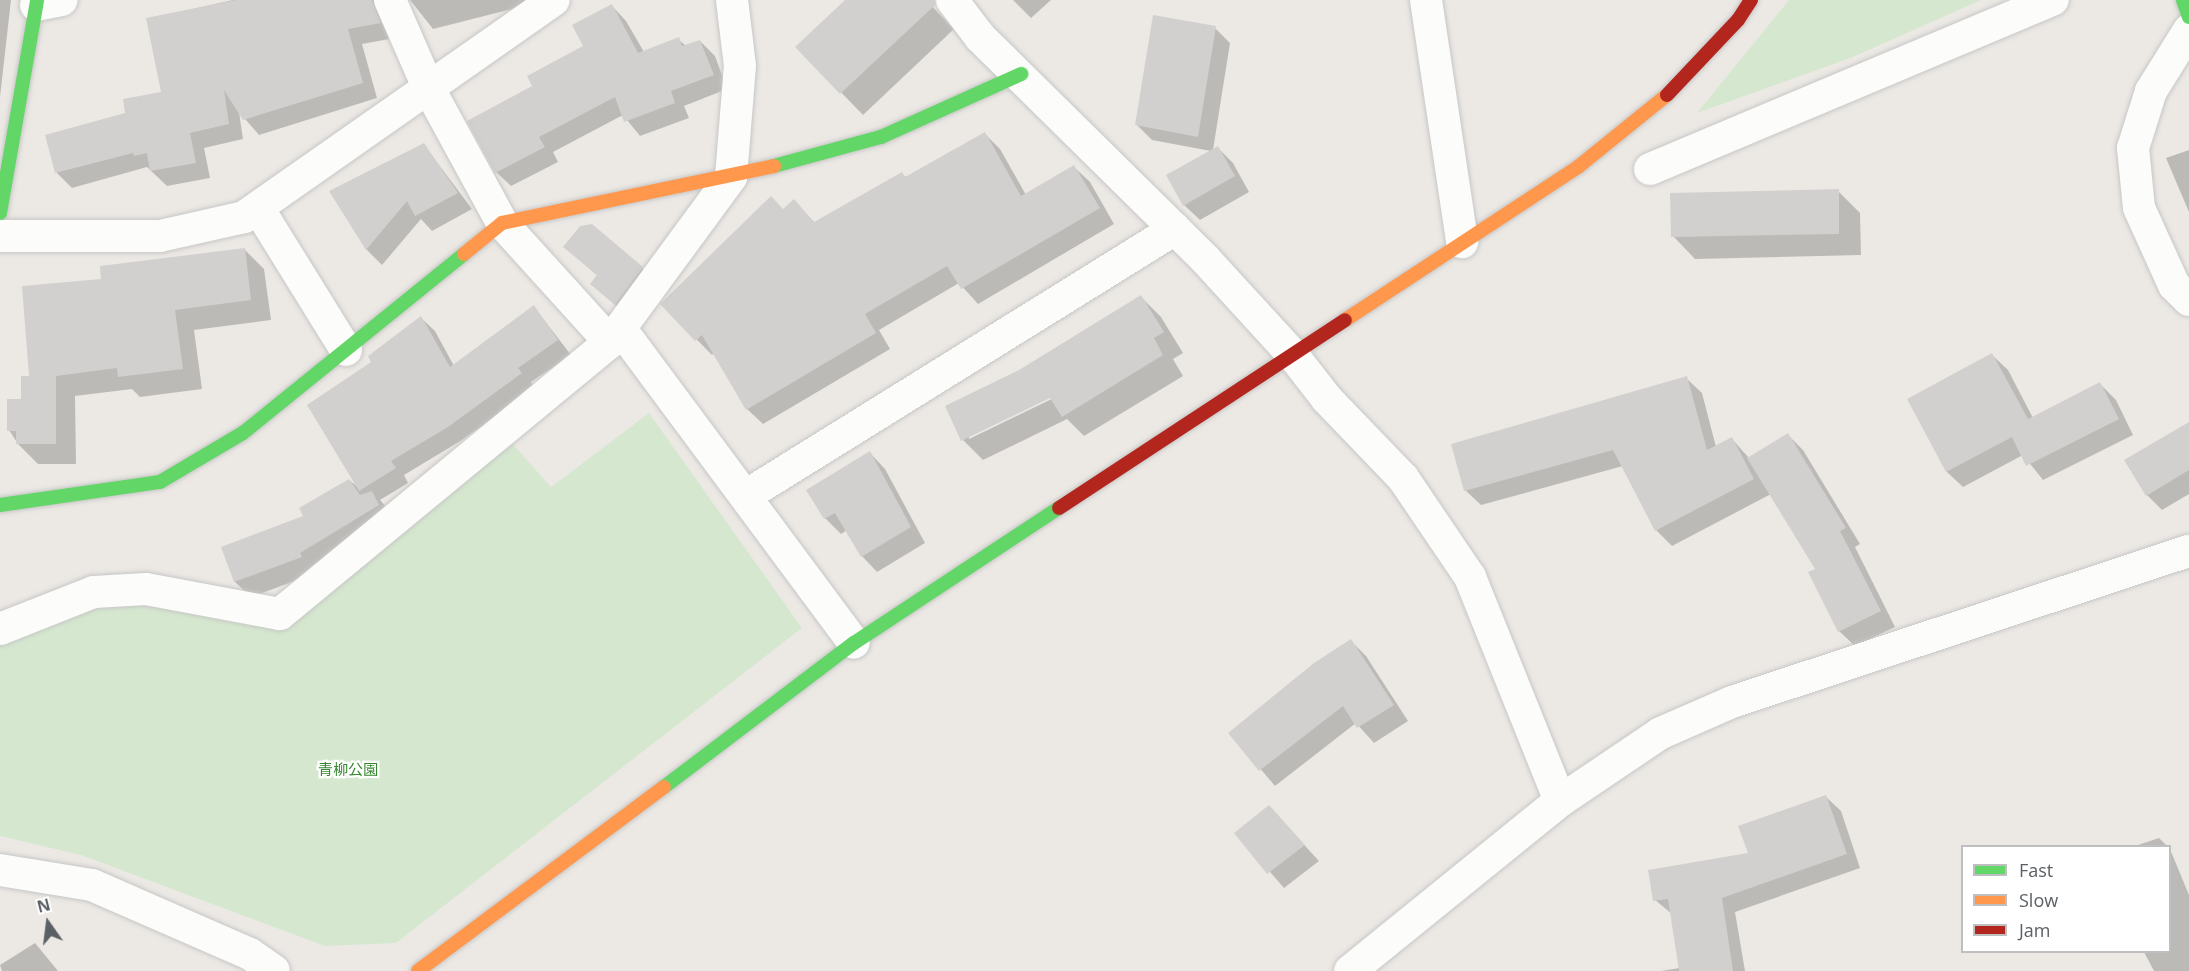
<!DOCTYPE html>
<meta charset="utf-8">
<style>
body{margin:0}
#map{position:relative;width:2189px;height:971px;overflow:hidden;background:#ece9e5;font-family:"Open Sans","Noto Sans JP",sans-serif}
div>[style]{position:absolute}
.green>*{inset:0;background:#d5e8cf}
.shadow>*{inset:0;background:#0003}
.building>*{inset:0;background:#d2d0ce}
.roads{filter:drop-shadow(0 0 2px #c7c7c6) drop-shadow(0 0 2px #c7c7c6)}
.street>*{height:32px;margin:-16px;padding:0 16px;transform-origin:16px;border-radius:16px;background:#fcfcfb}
.fast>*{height:14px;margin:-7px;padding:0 7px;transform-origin:7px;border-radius:7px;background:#63d668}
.slow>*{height:14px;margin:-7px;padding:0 7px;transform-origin:7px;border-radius:7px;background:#ff974d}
.jam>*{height:14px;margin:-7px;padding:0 7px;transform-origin:7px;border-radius:7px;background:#b3261e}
span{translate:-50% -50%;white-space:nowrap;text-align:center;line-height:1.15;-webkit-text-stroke:4.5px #fff;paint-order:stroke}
.park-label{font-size:15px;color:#36872f}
.legend{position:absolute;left:1961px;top:845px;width:210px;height:108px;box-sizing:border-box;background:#fff;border:2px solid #bdbfc1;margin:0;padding:8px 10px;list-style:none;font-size:18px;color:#5b6064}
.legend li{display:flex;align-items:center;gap:12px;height:30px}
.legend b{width:30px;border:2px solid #bdbfc1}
.north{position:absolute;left:18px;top:893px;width:60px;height:60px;-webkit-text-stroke:4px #fff;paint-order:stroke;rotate:346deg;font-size:16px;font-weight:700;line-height:24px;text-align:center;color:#5b6064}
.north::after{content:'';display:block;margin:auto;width:21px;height:27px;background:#5b6064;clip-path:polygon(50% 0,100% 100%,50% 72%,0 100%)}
</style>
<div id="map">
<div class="green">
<div style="clip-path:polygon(1789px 0,1981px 0,1853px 57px,1697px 113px)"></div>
<div style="clip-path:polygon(649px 413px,802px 628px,396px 943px,325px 946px,81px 855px,0 836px,0 643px,102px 599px,265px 625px,511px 442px,551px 487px)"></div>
</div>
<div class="shadow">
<div style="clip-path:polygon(0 0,11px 0,0 97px)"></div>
<div style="clip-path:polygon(233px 0,396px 0,395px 38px,362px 44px,377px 98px,259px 135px,239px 112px,243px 139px,204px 148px,210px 178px,167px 186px,147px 167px,72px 188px,57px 173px,47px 136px,127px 114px,163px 93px,148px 19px)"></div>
<div style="clip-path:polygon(410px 0,528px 0,512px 9px,433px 29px)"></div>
<div style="clip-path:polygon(847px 0,926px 0,954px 29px,863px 115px,797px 47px)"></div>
<div style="clip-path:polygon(1013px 0,1051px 0,1031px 18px)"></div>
<div style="clip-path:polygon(612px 6px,626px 21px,644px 52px,678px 39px,686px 46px,700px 41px,715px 56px,727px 89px,684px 106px,689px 118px,640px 136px,623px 115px,553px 152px,558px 162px,511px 186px,496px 172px,534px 86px,585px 47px)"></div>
<div style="clip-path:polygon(1215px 28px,1230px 43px,1213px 150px,1217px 147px,1233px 163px,1249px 192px,1200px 220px,1184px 205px,1211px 151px,1152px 140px,1137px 125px)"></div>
<div style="clip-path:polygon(985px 134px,1000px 149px,1026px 195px,1074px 167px,1090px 182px,1114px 224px,978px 304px,959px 283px,879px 330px,890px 349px,763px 424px,747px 409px,714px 353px,712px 355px,662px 304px,794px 201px,815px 223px,902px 174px,907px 178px)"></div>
<div style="clip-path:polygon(424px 145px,472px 209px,432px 231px,421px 219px,382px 265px,367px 250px,331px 191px)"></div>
<div style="clip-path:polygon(2189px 150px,2189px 212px,2166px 158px)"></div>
<div style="clip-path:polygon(1838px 191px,1860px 213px,1861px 255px,1695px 259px,1673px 236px)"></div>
<div style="clip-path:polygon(565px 247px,642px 268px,657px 283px,631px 319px,592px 284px,598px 276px)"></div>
<div style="clip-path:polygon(244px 249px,264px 269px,271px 320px,194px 330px,202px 389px,140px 397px,132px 389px,75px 396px,76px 464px,38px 464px,18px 444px,9px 430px,31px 377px,103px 281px)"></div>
<div style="clip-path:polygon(evenodd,1141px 297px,1161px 317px,1183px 353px,1173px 359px,1183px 376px,1084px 436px,1067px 419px,983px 460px,963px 440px,1019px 371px,1141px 297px,1057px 393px,1058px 396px,969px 439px,969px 436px,1057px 393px)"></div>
<div style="clip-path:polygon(534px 307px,571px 355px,531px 382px,535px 388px,462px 440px,404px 475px,408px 483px,380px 500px,387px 508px,316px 573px,251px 597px,235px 582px,223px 548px,306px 517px,349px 480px,359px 488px,373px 362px,421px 318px,435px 331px,454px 366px)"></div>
<div style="clip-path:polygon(1992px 355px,2008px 370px,2033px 418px,2100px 384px,2116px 400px,2133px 435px,2043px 480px,2023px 455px,1963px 487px,1947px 472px,1909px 400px)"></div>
<div style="clip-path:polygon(1686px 378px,1702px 393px,1716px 447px,1732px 439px,1749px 458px,1788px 435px,1803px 450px,1860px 544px,1855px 547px,1895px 627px,1855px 646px,1839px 631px,1817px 570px,1771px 494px,1672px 546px,1656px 530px,1623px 466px,1481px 505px,1465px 490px)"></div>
<div style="clip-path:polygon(2189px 433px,2189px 494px,2162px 510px,2147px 495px)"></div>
<div style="clip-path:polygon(870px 453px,885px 469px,925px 543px,877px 572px,862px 556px,847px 530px,841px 534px,825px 518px,808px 491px)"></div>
<div style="clip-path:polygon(1351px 641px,1366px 656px,1408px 721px,1374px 743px,1356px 723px,1275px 786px,1230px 733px)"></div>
<div style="clip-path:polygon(1826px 797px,1841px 811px,1860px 868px,1735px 912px,1745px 971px,1661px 971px,1680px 968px,1672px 914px,1655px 900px,1750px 854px)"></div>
<div style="clip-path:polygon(1284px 823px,1319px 861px,1284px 888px,1236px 833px)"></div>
<div style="clip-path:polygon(2159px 838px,2167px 846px,2135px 846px)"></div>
<div style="clip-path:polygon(2170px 849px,2189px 895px,2189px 971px,2154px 971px,2144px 952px,2170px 952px)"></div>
<div style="clip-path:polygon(35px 943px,58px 971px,2px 971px,0 965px)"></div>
</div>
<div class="building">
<div style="clip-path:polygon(236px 0,372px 0,381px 23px,348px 29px,363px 83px,243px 120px,224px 90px,229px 124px,190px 133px,196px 163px,150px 171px,147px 153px,134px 156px,133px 153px,55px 173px,45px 135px,125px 113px,123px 99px,161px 92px,146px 18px)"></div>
<div style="clip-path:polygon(845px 0,934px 0,935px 5px,840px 94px,795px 47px)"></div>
<div style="clip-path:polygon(612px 4px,638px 53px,679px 37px,682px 46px,700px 40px,714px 75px,671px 91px,675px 103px,624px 122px,615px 97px,539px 137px,545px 147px,495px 173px,467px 121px,532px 86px,527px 76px,583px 46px,572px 25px)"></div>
<div style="clip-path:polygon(1153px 15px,1216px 26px,1198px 137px,1135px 125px)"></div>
<div style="clip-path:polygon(985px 132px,1021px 196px,1074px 165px,1100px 208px,961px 289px,947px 266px,865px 314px,876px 333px,746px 410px,702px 335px,695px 341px,660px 304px,771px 196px,783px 209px,794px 199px,814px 222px,902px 172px,905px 177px)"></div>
<div style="clip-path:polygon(424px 143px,458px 193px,415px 216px,407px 201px,366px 250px,329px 191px)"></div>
<div style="clip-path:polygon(1218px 146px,1235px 176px,1183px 206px,1166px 175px)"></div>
<div style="clip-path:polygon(1839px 189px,1839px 234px,1671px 237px,1670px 193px)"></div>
<div style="clip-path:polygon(592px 224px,643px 267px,615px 305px,590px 284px,597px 275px,563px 247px,580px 226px)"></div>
<div style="clip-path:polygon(245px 248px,251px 300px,175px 310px,183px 369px,118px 377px,117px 368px,56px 376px,56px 444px,16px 444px,16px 431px,7px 431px,7px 399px,21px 399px,21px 376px,29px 376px,22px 286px,101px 279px,100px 266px)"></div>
<div style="clip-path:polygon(1141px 295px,1164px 332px,1154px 338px,1163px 355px,1062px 417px,1050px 398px,961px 441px,945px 406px,1019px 370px)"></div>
<div style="clip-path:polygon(534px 305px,558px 340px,518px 368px,522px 373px,448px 427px,391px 461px,396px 468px,359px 491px,307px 405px,371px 362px,368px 356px,421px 316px,450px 367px)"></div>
<div style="clip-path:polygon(1992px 353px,2028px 419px,2100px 382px,2119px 419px,2026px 466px,2012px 437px,1946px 472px,1907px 399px)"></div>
<div style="clip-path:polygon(1687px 376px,1707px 450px,1732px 437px,1754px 479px,1655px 531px,1613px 450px,1464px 491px,1451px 444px)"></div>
<div style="clip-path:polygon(2189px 422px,2189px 470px,2146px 496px,2124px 460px)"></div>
<div style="clip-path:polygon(1788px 433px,1846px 528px,1840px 531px,1881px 611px,1838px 632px,1808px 572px,1815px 569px,1747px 458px)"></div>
<div style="clip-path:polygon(870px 451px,911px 527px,861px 557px,835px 513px,824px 519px,806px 490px)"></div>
<div style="clip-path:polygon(349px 479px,360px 495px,372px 491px,379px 505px,300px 553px,302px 557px,234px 582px,221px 547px,303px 516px,299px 508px)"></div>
<div style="clip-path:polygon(1351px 639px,1394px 705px,1357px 728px,1343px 706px,1259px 771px,1228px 733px,1314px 663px)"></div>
<div style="clip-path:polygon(1826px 795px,1847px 854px,1722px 898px,1733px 971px,1679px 971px,1668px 899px,1653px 901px,1648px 870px,1748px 853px,1738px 826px)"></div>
<div style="clip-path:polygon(1269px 805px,1305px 845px,1267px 874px,1234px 833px)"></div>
</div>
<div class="roads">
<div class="street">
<div style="left:390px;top:0;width:95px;rotate:66.4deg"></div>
<div style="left:428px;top:87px;width:155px;rotate:61.4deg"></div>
<div style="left:502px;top:223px;width:161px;rotate:47.8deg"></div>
<div style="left:610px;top:342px;width:205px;rotate:-53.7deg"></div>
<div style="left:731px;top:177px;width:111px;rotate:-85.4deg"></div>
<div style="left:740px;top:66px;width:66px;rotate:-96.9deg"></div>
<div style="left:952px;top:0;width:46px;rotate:52.9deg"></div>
<div style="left:980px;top:37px;width:316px;rotate:44.6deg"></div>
<div style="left:1205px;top:259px;width:129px;rotate:47.5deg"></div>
<div style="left:1292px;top:354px;width:57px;rotate:52.1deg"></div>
<div style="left:1327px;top:399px;width:110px;rotate:46.1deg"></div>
<div style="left:1403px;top:478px;width:120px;rotate:55.9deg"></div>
<div style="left:1470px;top:577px;width:241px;rotate:68.1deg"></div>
<div style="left:1426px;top:0;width:245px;rotate:81.5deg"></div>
<div style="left:36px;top:5px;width:26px;rotate:-11deg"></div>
<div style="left:2189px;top:30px;width:72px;rotate:121.9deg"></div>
<div style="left:2151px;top:91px;width:60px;rotate:107.5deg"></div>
<div style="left:2133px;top:148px;width:60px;rotate:84.3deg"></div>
<div style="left:2139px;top:208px;width:85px;rotate:65.6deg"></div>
<div style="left:2174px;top:285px;width:21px;rotate:45deg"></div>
<div style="left:1650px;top:169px;width:437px;rotate:-22.8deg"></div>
<div style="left:258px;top:208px;width:167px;rotate:58.2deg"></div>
<div style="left:0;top:236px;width:160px"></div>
<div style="left:160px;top:236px;width:86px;rotate:-12.7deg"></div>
<div style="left:244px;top:217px;width:378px;rotate:-35deg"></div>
<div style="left:620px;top:328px;width:392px;rotate:53.4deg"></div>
<div style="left:747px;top:495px;width:504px;rotate:-31.86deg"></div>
<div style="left:0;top:629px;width:101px;rotate:-21.5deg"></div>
<div style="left:94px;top:592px;width:52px;rotate:-3.3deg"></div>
<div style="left:146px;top:589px;width:136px;rotate:10.6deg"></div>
<div style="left:280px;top:614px;width:428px;rotate:-39.5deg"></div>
<div style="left:0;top:870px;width:93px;rotate:9.3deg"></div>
<div style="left:92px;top:885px;width:172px;rotate:23.6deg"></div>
<div style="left:250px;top:954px;width:29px;rotate:35deg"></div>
<div style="left:1350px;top:971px;width:270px;rotate:-39deg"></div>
<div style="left:1560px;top:801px;width:122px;rotate:-34deg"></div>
<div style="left:1661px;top:733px;width:77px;rotate:-23.6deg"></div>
<div style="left:1732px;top:702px;width:481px;rotate:-18.3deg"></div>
</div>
<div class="fast">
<div style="left:2183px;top:0;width:18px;rotate:71deg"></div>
<div style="left:774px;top:166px;width:111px;rotate:-15.2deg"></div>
<div style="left:881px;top:137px;width:154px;rotate:-24.2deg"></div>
<div style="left:0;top:213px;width:216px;rotate:-80.1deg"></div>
<div style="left:0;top:505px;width:162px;rotate:-8.2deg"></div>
<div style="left:160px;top:482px;width:96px;rotate:-30.6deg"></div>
<div style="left:243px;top:433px;width:284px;rotate:-39deg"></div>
<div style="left:664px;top:787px;width:238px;rotate:-37.2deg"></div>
<div style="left:854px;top:643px;width:245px;rotate:-33.4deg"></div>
</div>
<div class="slow">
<div style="left:464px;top:254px;width:49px;rotate:-39.2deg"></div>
<div style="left:502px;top:223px;width:278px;rotate:-11.8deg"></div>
<div style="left:1345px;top:320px;width:279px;rotate:-33.3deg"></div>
<div style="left:1578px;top:167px;width:114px;rotate:-39deg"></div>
<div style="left:418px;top:971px;width:307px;rotate:-36.8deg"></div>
</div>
<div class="jam">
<div style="left:1667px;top:95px;width:103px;rotate:-46.6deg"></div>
<div style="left:1738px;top:20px;width:24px;rotate:-57deg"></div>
<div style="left:1059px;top:508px;width:342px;rotate:-33.3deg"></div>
</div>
</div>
<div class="park-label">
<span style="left:348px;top:770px">青柳公園</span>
</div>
<ul class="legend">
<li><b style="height:8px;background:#63d668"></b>Fast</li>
<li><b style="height:8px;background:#ff974d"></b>Slow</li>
<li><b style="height:8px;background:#b3261e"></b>Jam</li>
</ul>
<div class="north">N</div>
</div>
